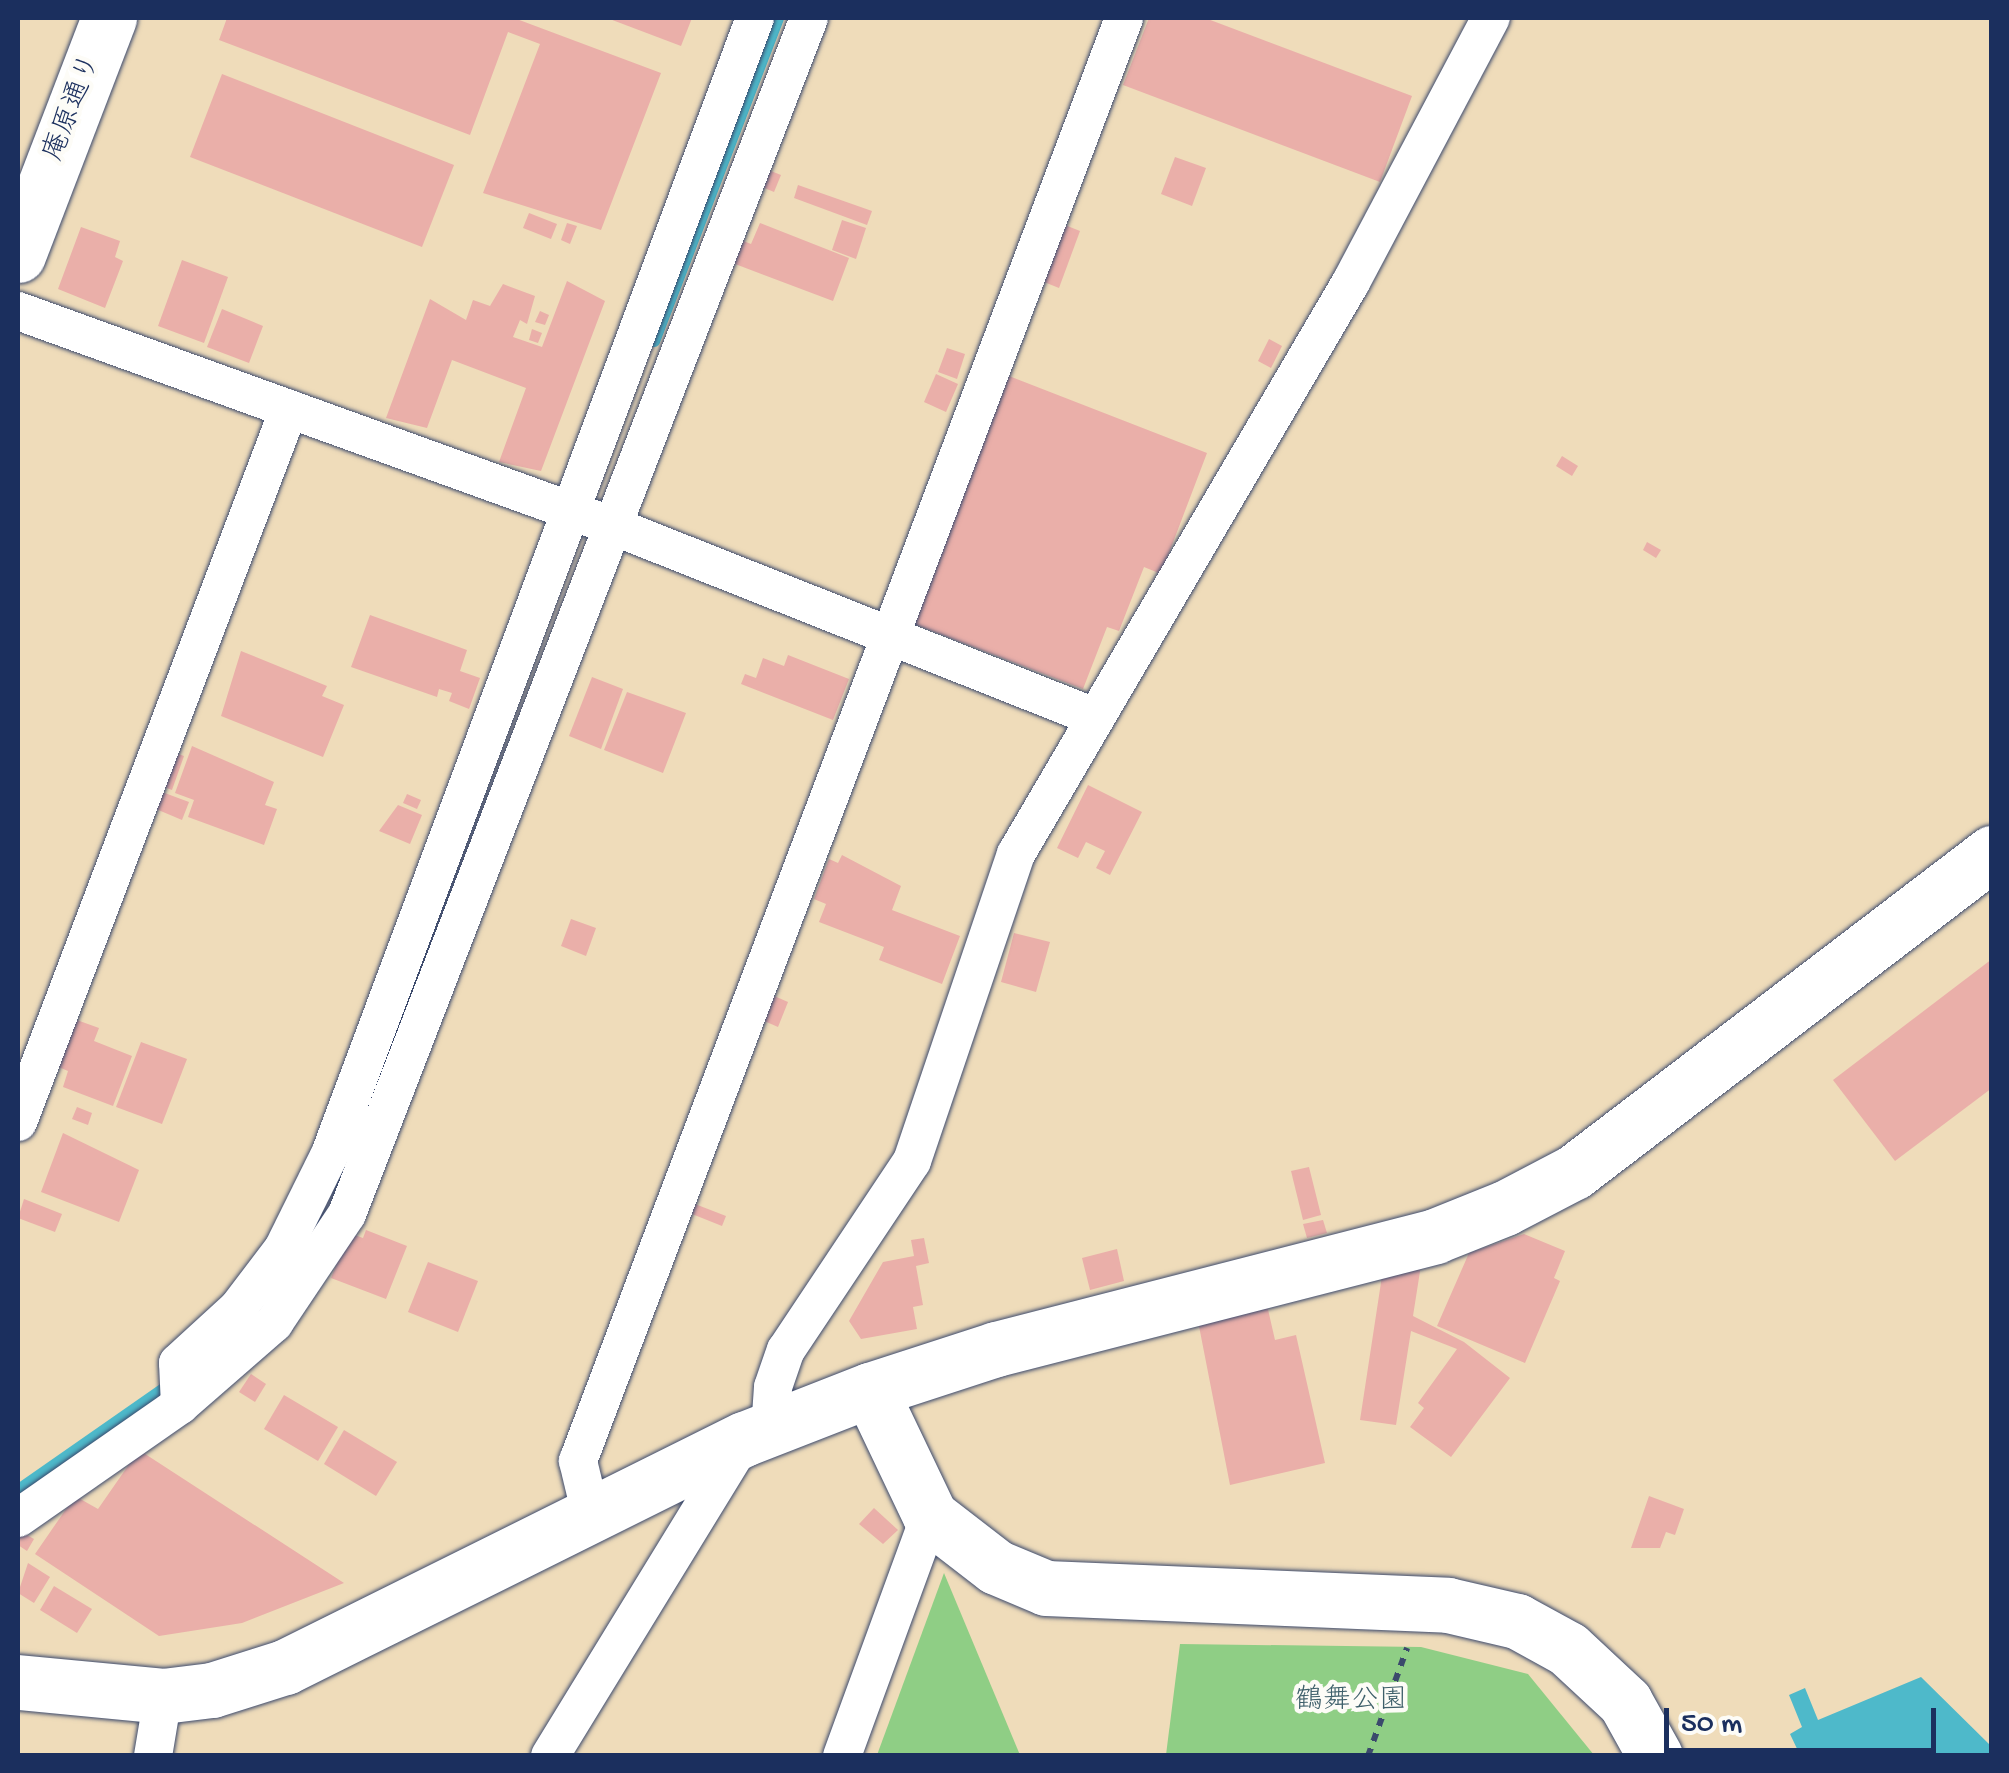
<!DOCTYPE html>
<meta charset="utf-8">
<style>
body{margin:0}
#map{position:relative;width:2009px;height:1773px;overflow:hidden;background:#efdcba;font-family:"Gochi Hand","Klee One",sans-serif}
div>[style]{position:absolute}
.green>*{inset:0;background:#8fce85}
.water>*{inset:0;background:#4eb9ca}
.stream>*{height:11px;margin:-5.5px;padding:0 5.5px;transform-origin:5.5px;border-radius:5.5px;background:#4eb9ca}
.building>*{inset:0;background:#eaafa9}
.path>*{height:6px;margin-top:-3px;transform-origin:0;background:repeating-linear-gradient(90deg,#3b496c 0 8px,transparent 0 16px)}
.roads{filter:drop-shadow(0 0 2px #3b496c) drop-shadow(0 0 2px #3b496c)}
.street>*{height:38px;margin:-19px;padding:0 19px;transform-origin:19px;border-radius:19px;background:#fff}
.secondary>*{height:55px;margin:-27.5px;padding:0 27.5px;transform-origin:27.5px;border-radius:27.5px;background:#fff}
span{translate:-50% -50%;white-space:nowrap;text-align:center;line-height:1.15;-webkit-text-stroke:9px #fdfcf7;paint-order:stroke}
.street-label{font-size:28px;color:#1b2f5e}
.park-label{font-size:28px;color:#3e5f6a}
.frame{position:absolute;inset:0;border:20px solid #1b2f5e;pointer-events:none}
.scale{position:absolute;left:1664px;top:1708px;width:272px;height:45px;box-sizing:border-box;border:5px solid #1b2f5e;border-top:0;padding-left:12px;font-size:30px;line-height:35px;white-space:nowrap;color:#1b2f5e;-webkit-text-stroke:8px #fdfcf7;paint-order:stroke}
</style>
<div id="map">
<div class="green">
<div style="clip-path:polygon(944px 1573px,1020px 1755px,877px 1755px)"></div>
<div style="clip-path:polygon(1180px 1644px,1421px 1647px,1528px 1674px,1594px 1755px,1166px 1755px)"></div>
</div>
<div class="water">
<div style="clip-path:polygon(1921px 1677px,1991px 1746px,1991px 1755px,1800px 1755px,1790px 1734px,1802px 1727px,1789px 1695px,1805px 1688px,1818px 1720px)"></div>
</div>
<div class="stream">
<div style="left:654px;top:341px;width:346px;rotate:-69deg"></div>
<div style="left:18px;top:1489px;width:185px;rotate:-34.9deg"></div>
</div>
<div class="building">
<div style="clip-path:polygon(227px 18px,514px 18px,661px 73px,601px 230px,483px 193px,540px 44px,508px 32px,470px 135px,219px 40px)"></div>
<div style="clip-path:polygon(607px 18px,692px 18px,681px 46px)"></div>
<div style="clip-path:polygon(1149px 18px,1205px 18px,1412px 96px,1380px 182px,1123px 85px)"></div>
<div style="clip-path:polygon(222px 74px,454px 165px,422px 247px,190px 157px)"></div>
<div style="clip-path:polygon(1175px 157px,1206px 168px,1192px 206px,1161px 194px)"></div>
<div style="clip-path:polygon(761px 167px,781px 175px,774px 192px,755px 184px)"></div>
<div style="clip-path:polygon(798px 185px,872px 211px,867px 225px,794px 198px)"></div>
<div style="clip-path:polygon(529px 213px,557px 224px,551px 239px,523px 228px)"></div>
<div style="clip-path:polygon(842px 220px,866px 228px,856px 259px,832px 250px)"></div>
<div style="clip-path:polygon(567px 223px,577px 226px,570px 244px,561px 240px)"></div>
<div style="clip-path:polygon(760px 223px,849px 258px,833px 301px,722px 259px,731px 236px,751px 244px)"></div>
<div style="clip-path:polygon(1065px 225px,1080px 231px,1059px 288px,1044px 282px)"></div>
<div style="clip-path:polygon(81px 227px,120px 241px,115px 257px,123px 261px,105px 308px,58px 289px)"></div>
<div style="clip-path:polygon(182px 260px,228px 277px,204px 343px,158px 326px)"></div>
<div style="clip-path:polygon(567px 281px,605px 301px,541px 471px,499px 462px,526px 388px,452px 360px,427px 428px,386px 418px,430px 299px,466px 320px,473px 300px,490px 306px,503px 284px,535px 296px,527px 324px,520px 320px,513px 337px,542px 347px)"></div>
<div style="clip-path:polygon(222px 309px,263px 326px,249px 363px,207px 347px)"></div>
<div style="clip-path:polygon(540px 311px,549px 315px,545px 325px,535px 322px)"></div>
<div style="clip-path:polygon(532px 329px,542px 333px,538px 343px,529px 340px)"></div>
<div style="clip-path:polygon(1269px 339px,1282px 346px,1271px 368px,1258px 361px)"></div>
<div style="clip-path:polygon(947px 348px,965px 354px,957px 379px,938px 372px)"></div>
<div style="clip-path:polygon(936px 374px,958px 384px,946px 412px,924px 402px)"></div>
<div style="clip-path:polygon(1009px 376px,1207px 453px,1161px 574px,1144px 567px,1119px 631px,1107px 627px,1083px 689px,914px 624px)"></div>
<div style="clip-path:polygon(1562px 456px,1578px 466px,1572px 476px,1556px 466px)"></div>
<div style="clip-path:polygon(1647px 542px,1661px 550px,1656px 558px,1643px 550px)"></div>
<div style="clip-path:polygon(370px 615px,467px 650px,460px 671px,480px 678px,469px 709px,449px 701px,452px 693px,439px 689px,437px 697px,351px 667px)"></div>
<div style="clip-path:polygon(241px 651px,327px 686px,322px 696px,344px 705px,323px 757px,221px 716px)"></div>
<div style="clip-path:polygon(788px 655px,849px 679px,833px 720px,741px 684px,745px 674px,756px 678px,763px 658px,784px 666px)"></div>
<div style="clip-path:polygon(592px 677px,623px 689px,601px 749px,569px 736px)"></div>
<div style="clip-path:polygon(627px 692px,686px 713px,663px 773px,604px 750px)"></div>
<div style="clip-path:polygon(192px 746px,274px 782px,265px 805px,277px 809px,264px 845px,188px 817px,194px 800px,175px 793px)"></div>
<div style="clip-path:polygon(173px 752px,184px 756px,172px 790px,161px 786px)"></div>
<div style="clip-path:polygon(1088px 785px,1142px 812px,1110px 875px,1096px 868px,1105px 851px,1086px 842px,1078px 858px,1057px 848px)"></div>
<div style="clip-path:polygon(162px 792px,189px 802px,182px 820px,156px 809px)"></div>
<div style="clip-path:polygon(407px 794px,421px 800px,417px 809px,403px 803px)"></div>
<div style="clip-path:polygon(398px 805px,422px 815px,410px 844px,379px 831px)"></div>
<div style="clip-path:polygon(842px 855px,901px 886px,892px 910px,960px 936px,942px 984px,879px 960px,884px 947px,819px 922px,826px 904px,814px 899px,829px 859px,838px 863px)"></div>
<div style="clip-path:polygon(571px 919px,596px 928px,586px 956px,561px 946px)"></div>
<div style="clip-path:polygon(1014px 933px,1050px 942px,1036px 992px,1001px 982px)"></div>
<div style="clip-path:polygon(1992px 959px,1992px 1088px,1895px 1161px,1833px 1080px)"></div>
<div style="clip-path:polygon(772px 995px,788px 1002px,778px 1027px,762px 1020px)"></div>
<div style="clip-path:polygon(74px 1019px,99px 1028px,94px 1041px,132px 1056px,113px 1106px,63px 1087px,68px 1071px,56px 1066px)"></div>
<div style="clip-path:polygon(141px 1042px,187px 1059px,162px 1124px,116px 1107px)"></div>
<div style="clip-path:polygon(77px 1107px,92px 1113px,88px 1125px,72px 1119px)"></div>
<div style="clip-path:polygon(63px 1133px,139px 1170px,119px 1222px,41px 1192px)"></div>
<div style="clip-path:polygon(1309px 1167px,1321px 1215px,1303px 1220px,1291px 1171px)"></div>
<div style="clip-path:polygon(24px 1199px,62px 1214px,55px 1232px,18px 1218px)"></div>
<div style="clip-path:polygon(695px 1204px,726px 1216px,722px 1226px,692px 1214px)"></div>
<div style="clip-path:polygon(1323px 1220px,1327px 1233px,1307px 1238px,1303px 1224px)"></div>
<div style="clip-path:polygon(366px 1230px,407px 1246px,386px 1299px,331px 1278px,349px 1233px,363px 1238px)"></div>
<div style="clip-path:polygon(1524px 1234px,1565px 1251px,1554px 1278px,1560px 1281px,1525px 1363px,1437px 1326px,1469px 1253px)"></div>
<div style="clip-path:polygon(924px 1238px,929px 1263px,916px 1266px,923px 1305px,913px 1307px,917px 1329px,861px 1339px,849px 1321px,883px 1262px,914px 1256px,911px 1240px)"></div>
<div style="clip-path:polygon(1117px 1249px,1124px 1281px,1090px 1290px,1082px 1258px)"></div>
<div style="clip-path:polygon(428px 1262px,478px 1281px,458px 1332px,408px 1312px)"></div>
<div style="clip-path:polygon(1421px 1265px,1413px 1316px,1464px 1342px,1510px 1378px,1451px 1457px,1410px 1427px,1424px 1408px,1418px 1403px,1457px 1349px,1411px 1331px,1396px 1425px,1360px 1420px,1382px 1276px)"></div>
<div style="clip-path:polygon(1267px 1305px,1275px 1340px,1296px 1335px,1325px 1463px,1230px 1485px,1198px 1321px)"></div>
<div style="clip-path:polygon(251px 1374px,266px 1384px,255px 1402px,239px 1392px)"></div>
<div style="clip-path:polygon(284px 1395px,338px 1427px,318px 1461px,264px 1429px)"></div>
<div style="clip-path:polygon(344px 1430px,397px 1462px,376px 1496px,324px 1464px)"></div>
<div style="clip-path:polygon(139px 1450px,344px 1583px,242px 1623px,159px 1636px,35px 1554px,75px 1496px,98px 1509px)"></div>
<div style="clip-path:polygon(1649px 1496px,1684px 1509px,1675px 1535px,1666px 1532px,1660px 1548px,1631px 1548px)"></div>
<div style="clip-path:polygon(874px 1508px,898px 1530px,883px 1544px,859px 1524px)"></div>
<div style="clip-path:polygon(20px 1531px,34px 1539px,27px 1551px,18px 1545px)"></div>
<div style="clip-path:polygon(28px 1563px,50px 1577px,34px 1603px,18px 1593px)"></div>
<div style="clip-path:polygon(54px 1586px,92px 1609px,77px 1633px,40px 1610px)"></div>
</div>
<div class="path">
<div style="left:1368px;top:1756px;width:115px;rotate:-70.1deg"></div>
</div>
<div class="roads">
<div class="street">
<div style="left:18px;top:311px;width:633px;rotate:19.87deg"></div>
<div style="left:613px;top:526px;width:515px;rotate:21.64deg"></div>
<div style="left:18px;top:1122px;width:763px;rotate:-69.19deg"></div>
<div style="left:180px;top:1405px;width:42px;rotate:-92.7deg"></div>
<div style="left:178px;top:1363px;width:81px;rotate:-42.5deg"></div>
<div style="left:238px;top:1308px;width:74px;rotate:-52.7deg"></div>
<div style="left:283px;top:1249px;width:106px;rotate:-63.7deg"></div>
<div style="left:330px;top:1154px;width:1213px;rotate:-69.49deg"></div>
<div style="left:770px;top:1430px;width:43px;rotate:-86deg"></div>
<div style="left:773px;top:1387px;width:39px;rotate:-71deg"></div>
<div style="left:786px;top:1350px;width:227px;rotate:-56.3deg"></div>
<div style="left:912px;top:1161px;width:324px;rotate:-71.3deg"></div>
<div style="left:1016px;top:854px;width:663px;rotate:-59.64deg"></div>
<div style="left:1351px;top:282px;width:299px;rotate:-62.1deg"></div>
<div style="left:591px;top:1515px;width:56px;rotate:-103.5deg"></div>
<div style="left:578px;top:1461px;width:1543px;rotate:-69.27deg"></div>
<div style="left:18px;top:1518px;width:198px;rotate:-34.9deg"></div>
<div style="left:180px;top:1405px;width:125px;rotate:-41.1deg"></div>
<div style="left:274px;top:1323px;width:131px;rotate:-56.2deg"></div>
<div style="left:347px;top:1214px;width:1282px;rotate:-68.88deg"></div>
<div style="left:153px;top:1756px;width:61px;rotate:-80.5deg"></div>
<div style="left:550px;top:1756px;width:369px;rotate:-58.5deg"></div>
<div style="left:842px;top:1756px;width:256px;rotate:-69.9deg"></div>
</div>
<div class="secondary">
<div style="left:18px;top:255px;width:254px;rotate:-69deg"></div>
<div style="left:870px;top:1390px;width:140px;rotate:64.5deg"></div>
<div style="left:930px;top:1516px;width:83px;rotate:37.7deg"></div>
<div style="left:996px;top:1567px;width:54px;rotate:22.8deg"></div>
<div style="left:1046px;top:1588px;width:402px;rotate:2.4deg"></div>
<div style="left:1448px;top:1605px;width:71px;rotate:13.1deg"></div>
<div style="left:1517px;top:1621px;width:58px;rotate:28.8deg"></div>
<div style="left:1568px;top:1649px;width:78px;rotate:42.9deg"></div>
<div style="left:1625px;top:1702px;width:62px;rotate:60.9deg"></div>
<div style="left:18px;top:1682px;width:146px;rotate:5.5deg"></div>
<div style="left:163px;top:1696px;width:49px;rotate:-7deg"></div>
<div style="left:212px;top:1690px;width:77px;rotate:-17.5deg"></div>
<div style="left:285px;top:1667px;width:513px;rotate:-26.42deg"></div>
<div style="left:744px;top:1439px;width:135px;rotate:-21.3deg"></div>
<div style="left:870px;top:1390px;width:133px;rotate:-18deg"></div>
<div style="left:996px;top:1349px;width:453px;rotate:-14.4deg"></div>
<div style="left:1435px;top:1236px;width:75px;rotate:-21.8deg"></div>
<div style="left:1505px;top:1208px;width:78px;rotate:-27.6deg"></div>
<div style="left:1574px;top:1172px;width:526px;rotate:-37.35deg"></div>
</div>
</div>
<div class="street-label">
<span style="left:74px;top:108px;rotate:-69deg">庵原通り</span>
</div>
<div class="park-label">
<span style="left:1351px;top:1702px">鶴舞公園</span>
</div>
<div class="frame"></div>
<div class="scale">50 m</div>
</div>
